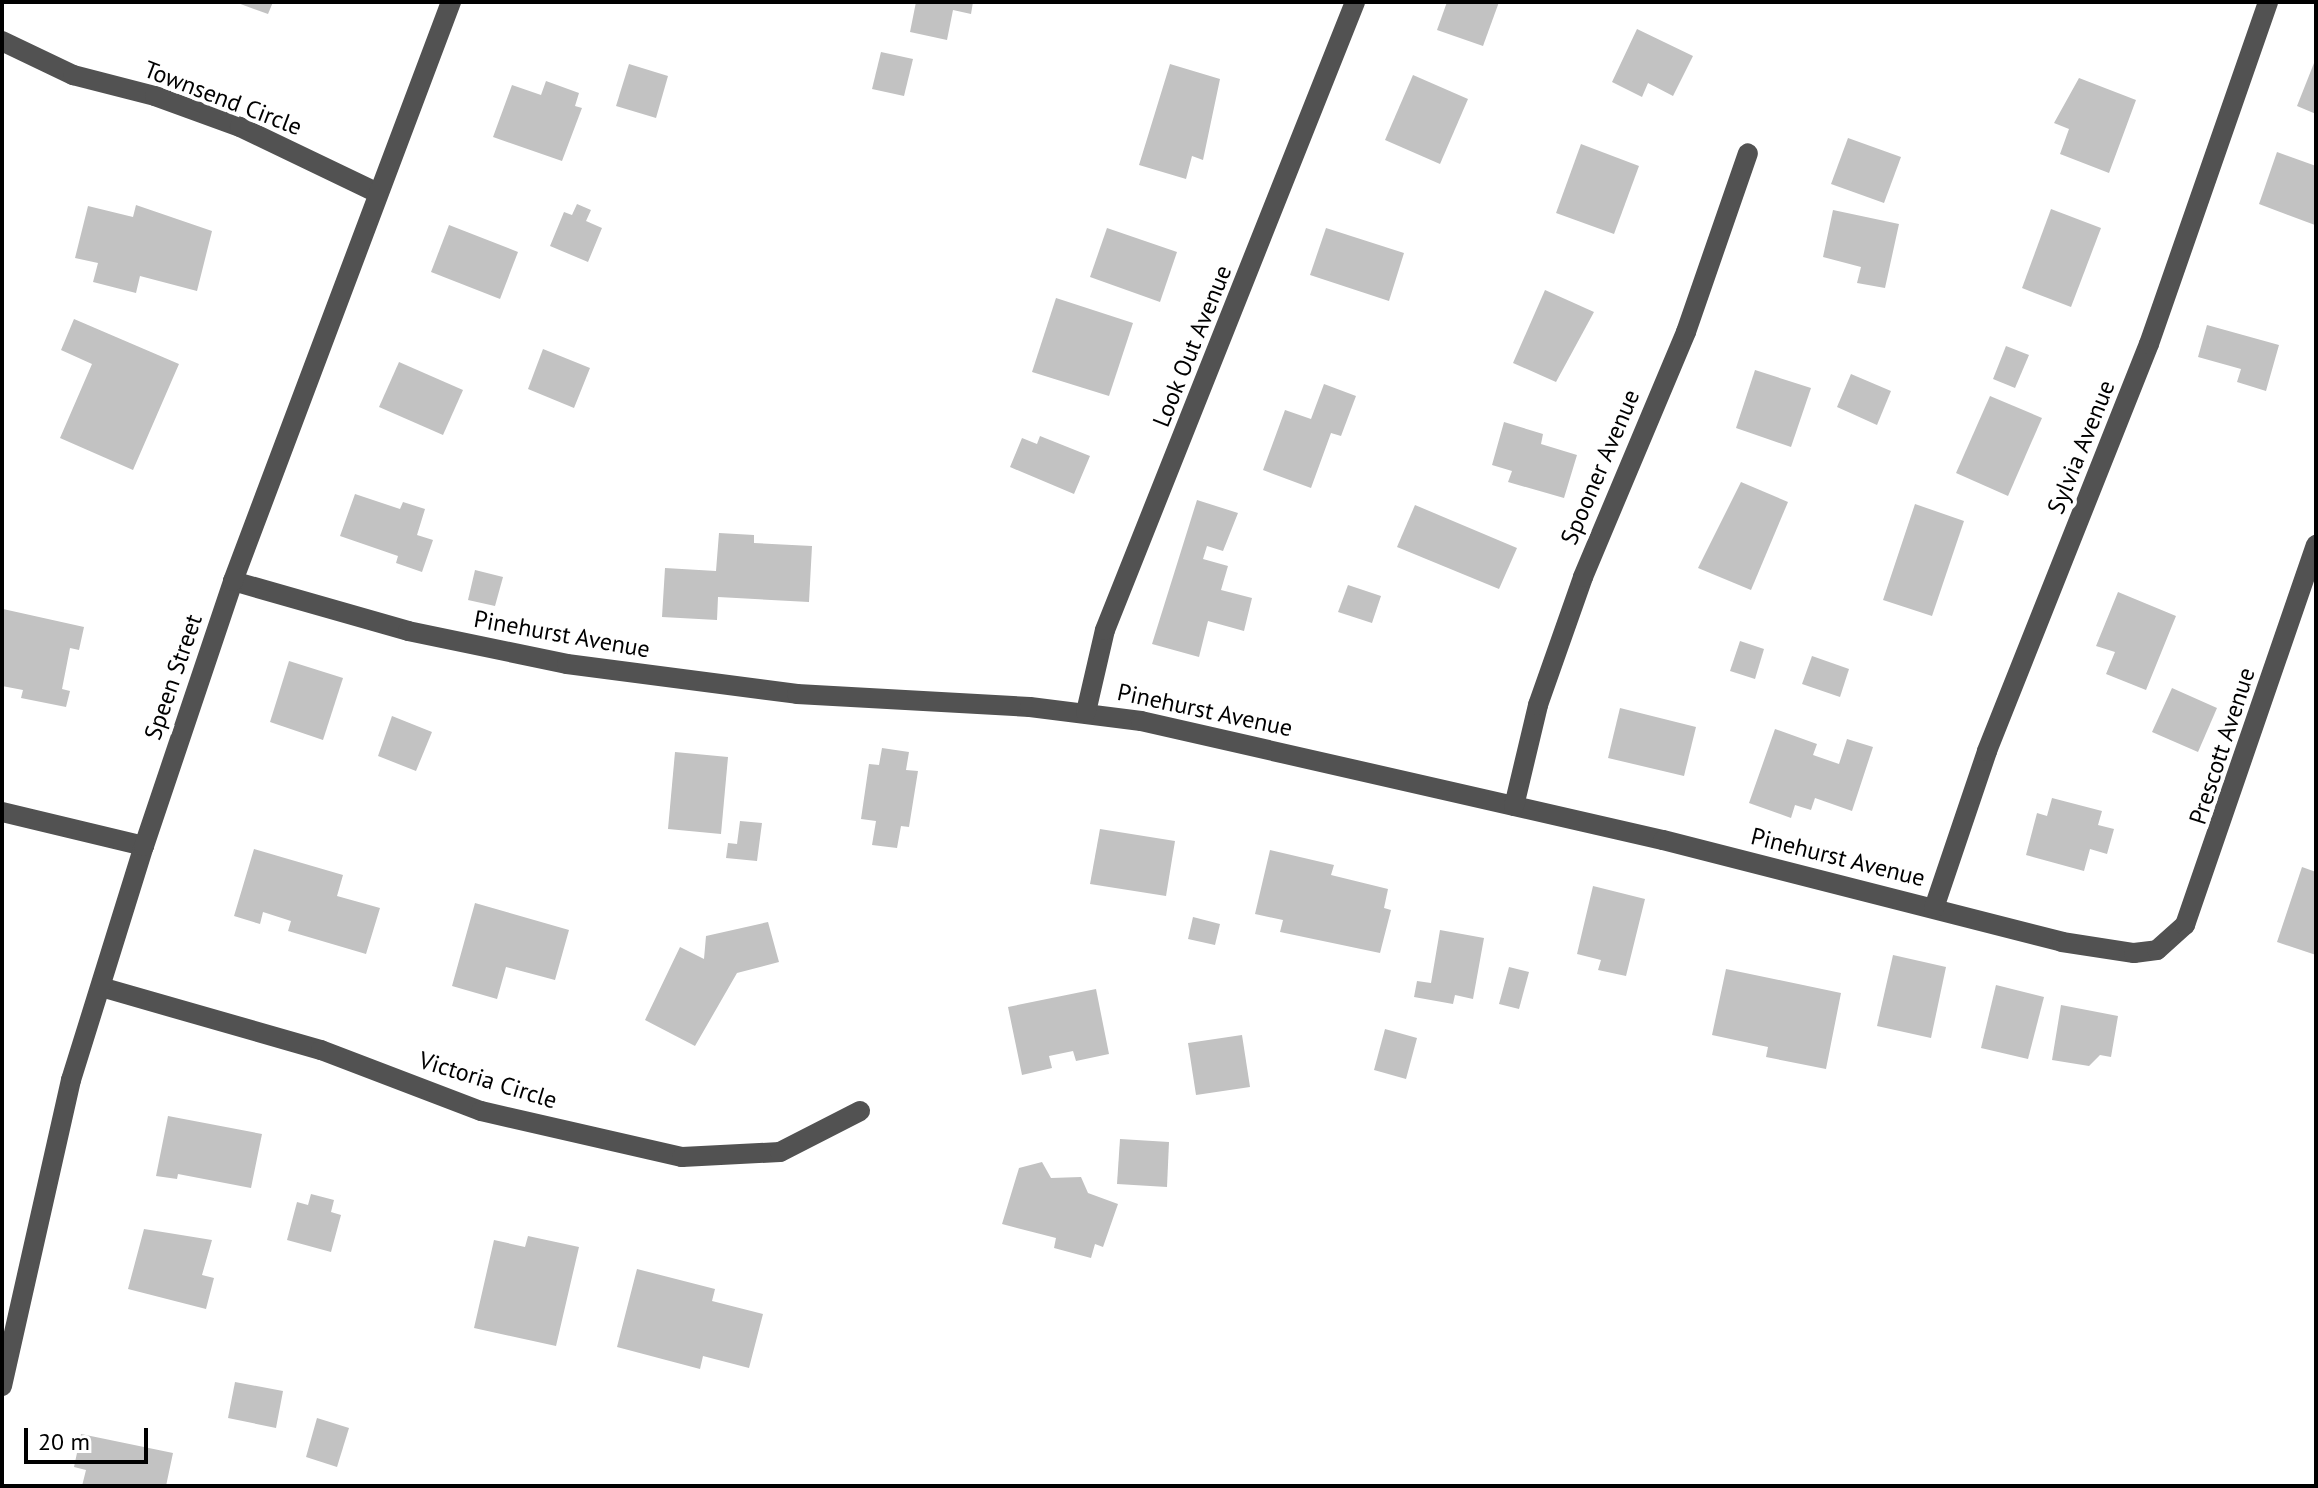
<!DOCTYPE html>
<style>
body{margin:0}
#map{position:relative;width:2318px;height:1488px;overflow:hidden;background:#fff;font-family:"PT Sans",sans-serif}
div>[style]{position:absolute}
.building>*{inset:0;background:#c2c2c2}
.minor>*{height:20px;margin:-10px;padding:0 10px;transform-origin:10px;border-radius:10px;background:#525252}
span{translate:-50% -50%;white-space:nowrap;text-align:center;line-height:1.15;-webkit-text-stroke:8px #fff;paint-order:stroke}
.street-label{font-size:24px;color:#000}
.frame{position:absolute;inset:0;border:4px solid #000;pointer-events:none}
.scale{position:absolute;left:24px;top:1428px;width:124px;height:36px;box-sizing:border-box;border:4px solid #000;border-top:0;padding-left:10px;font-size:24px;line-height:28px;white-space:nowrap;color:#000;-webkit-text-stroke:6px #fff;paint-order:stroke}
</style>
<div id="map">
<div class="building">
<div style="clip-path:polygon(235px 2px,273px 2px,268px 14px)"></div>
<div style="clip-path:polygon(916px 2px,973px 2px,971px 14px,953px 10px,947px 40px,910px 32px)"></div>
<div style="clip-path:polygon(1447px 2px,1499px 2px,1483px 46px,1437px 30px)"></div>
<div style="clip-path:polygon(1637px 29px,1693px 56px,1673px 96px,1648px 83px,1642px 97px,1612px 82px)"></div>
<div style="clip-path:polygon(881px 52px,913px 59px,904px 96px,872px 89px)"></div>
<div style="clip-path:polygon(2316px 58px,2316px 114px,2297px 106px)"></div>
<div style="clip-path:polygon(629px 64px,668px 76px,656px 118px,616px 106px)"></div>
<div style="clip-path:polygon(1170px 64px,1220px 79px,1203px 160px,1192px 156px,1186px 179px,1139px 165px)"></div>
<div style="clip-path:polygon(1413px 75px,1468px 99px,1440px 164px,1385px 140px)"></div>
<div style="clip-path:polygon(2079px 78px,2136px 100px,2109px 173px,2060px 154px,2069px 129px,2054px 123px)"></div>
<div style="clip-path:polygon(546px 81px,579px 93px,575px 106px,582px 108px,562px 161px,493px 137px,512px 85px,541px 95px)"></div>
<div style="clip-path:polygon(1848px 138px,1901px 157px,1884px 203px,1831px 184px)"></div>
<div style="clip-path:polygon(1581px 144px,1639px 166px,1614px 234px,1556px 213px)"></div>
<div style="clip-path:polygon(2277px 152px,2316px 166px,2315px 225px,2259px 204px)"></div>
<div style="clip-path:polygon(577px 204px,591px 210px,586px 221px,602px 228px,588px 262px,550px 246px,564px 212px,572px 215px)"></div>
<div style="clip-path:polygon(136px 205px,212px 231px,197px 291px,140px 276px,136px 293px,93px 282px,98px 263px,75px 258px,88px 206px,133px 217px)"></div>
<div style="clip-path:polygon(2051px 209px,2101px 228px,2071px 307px,2022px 288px)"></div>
<div style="clip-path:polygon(1833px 210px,1899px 224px,1885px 288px,1857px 283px,1861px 267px,1823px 257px)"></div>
<div style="clip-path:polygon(449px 225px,518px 252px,500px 299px,431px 272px)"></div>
<div style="clip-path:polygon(1107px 228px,1177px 252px,1160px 302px,1090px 277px)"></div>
<div style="clip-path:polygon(1326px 228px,1404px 253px,1389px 301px,1310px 275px)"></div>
<div style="clip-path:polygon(1545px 290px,1594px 312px,1556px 382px,1513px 363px)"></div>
<div style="clip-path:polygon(1056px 298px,1133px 323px,1109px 396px,1032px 372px)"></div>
<div style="clip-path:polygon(74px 319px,179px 364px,133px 470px,60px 438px,92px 364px,61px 350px)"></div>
<div style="clip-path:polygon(2207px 325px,2279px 345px,2266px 391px,2237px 382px,2241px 369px,2198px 357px)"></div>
<div style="clip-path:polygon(2006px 346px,2029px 355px,2015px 388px,1993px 379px)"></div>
<div style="clip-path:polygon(543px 349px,590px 368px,574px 408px,528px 389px)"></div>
<div style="clip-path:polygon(399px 362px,463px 390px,443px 435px,379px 407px)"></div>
<div style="clip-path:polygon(1755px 370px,1811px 388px,1791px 447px,1736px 428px)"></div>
<div style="clip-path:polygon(1851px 374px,1891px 391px,1877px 425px,1837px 407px)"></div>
<div style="clip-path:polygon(1324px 384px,1356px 396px,1341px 436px,1331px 433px,1311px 488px,1263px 470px,1285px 410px,1311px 419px)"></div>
<div style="clip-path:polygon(1990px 396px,2042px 418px,2008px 496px,1956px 473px)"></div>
<div style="clip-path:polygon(1504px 422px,1543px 434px,1541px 444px,1577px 455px,1564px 498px,1508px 482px,1512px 471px,1492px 465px)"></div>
<div style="clip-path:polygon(1040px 436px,1090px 456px,1074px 494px,1010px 467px,1022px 438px,1037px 444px)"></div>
<div style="clip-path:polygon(1741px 482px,1788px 502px,1751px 590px,1698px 568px)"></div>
<div style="clip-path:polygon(355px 494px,400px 509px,403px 502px,425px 509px,417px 535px,433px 540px,422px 572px,396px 563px,398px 556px,340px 536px)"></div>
<div style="clip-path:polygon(1197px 500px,1238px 513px,1223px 551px,1207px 546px,1203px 559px,1228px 566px,1221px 590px,1252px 598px,1244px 631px,1208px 621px,1199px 657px,1152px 644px)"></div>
<div style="clip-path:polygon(1915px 504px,1964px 521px,1932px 616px,1883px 600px)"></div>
<div style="clip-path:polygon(1415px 505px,1517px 548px,1499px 589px,1397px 547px)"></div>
<div style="clip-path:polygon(719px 533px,754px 535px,754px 543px,812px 546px,809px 602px,718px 597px,717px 620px,662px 617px,665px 568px,716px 571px)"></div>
<div style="clip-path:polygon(475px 570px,503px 577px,495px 606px,468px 600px)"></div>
<div style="clip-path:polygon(1348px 585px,1381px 596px,1372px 623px,1338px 612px)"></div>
<div style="clip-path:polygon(2118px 592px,2176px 616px,2146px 690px,2106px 674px,2115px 652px,2096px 646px)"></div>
<div style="clip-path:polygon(3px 609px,84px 627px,79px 650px,70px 648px,62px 689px,70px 691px,66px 707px,21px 698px,23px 690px,2px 686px)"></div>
<div style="clip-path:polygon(1740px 641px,1764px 649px,1755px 679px,1730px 671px)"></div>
<div style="clip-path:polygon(1812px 656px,1849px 669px,1840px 697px,1802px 684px)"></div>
<div style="clip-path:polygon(289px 661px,343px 678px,323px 740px,270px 722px)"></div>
<div style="clip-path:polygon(2172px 688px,2217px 708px,2198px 752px,2152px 732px)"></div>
<div style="clip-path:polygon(1620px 708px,1696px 727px,1684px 776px,1608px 758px)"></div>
<div style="clip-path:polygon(392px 716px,432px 732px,416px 771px,378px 756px)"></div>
<div style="clip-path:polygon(1775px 729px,1817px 744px,1813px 755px,1839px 764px,1847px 739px,1873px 747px,1852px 811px,1815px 798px,1811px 810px,1795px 805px,1791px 818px,1749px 803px)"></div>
<div style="clip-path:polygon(882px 748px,909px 752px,906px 770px,918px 771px,909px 827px,901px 826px,897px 848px,872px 845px,876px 821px,861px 819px,869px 764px,879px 765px)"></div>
<div style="clip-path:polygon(675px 752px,728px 757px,721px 834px,668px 829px)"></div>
<div style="clip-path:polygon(2052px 798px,2102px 811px,2098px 825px,2114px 829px,2107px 854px,2090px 849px,2084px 871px,2026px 855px,2037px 813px,2047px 816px)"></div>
<div style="clip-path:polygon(740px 821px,762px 823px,757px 861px,726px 858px,728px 843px,737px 844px)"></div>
<div style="clip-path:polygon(1100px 829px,1175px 841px,1166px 896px,1090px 884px)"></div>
<div style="clip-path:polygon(254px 849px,343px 875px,337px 896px,380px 908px,366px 954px,288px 931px,291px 921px,263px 912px,260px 924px,234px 916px)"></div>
<div style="clip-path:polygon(1270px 850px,1334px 865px,1331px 875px,1388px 889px,1384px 908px,1391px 910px,1380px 953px,1280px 932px,1283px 920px,1255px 914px)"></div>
<div style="clip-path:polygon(2302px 867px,2316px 872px,2316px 955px,2277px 942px)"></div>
<div style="clip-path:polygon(1593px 886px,1645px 899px,1626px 976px,1598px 970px,1601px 960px,1577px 954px)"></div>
<div style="clip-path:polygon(475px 903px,569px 930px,555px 980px,506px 967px,497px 999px,452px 986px)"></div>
<div style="clip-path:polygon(1193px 917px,1220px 924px,1215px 945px,1188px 939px)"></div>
<div style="clip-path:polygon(768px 922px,779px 962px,737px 973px,695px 1046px,645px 1020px,680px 947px,704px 959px,706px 936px)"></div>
<div style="clip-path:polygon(1440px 930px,1484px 938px,1473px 999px,1455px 995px,1453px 1004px,1414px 997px,1417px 981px,1431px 983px)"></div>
<div style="clip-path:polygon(1893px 955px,1946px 967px,1931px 1038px,1877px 1026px)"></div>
<div style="clip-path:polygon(1509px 967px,1529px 972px,1519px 1009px,1499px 1004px)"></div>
<div style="clip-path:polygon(1726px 969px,1841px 993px,1826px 1069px,1766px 1057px,1768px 1047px,1712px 1035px)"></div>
<div style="clip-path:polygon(1996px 985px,2044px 997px,2028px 1059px,1981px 1048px)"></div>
<div style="clip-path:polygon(1096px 989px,1109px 1054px,1076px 1061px,1073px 1051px,1049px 1056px,1052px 1068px,1022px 1075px,1008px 1007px)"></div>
<div style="clip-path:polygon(2061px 1005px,2118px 1016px,2111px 1057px,2100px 1055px,2089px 1066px,2052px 1060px)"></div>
<div style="clip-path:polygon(1385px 1029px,1417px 1038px,1406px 1079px,1374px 1070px)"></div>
<div style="clip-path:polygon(1242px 1035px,1250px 1087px,1196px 1095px,1188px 1043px)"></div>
<div style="clip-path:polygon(168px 1116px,262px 1134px,251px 1188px,178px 1174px,177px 1179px,156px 1176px)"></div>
<div style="clip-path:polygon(1120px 1139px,1169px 1142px,1167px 1187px,1117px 1184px)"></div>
<div style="clip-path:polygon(1042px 1162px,1051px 1178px,1081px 1177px,1088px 1193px,1118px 1204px,1103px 1247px,1095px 1244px,1091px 1258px,1054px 1248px,1056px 1238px,1002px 1224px,1019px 1168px)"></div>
<div style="clip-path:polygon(311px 1194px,334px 1200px,331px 1212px,341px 1215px,331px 1252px,287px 1240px,297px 1202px,308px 1205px)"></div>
<div style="clip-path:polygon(144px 1229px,212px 1240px,202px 1275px,214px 1278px,206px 1309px,128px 1289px)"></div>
<div style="clip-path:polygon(528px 1236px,579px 1247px,556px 1346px,474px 1328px,494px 1240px,525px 1247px)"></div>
<div style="clip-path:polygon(637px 1269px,715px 1289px,712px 1301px,763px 1314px,749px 1368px,703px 1356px,700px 1369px,617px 1347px)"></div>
<div style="clip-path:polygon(235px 1382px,283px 1391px,276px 1428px,228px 1418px)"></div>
<div style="clip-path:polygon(317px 1418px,349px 1428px,337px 1467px,306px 1457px)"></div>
<div style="clip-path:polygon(81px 1434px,173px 1453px,166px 1486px,82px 1486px,86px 1470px,74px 1467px)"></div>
</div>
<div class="minor">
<div style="left:2px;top:41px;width:79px;rotate:25.6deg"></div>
<div style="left:73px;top:75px;width:85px;rotate:14.4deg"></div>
<div style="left:155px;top:96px;width:90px;rotate:20deg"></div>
<div style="left:240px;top:127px;width:153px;rotate:25.6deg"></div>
<div style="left:233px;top:581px;width:182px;rotate:15.9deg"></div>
<div style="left:408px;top:631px;width:162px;rotate:11.7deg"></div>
<div style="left:567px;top:664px;width:232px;rotate:7.4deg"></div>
<div style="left:797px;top:694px;width:233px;rotate:3.2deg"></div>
<div style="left:1030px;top:707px;width:112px;rotate:7.2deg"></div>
<div style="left:1141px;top:721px;width:535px;rotate:12.84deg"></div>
<div style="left:1663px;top:840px;width:412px;rotate:14.3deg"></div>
<div style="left:2062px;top:942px;width:73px;rotate:8.7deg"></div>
<div style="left:2134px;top:953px;width:23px;rotate:-7deg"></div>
<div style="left:2157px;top:950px;width:38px;rotate:-42deg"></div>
<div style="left:2185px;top:925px;width:402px;rotate:-71deg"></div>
<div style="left:1086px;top:712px;width:84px;rotate:-77deg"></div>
<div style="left:1105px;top:630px;width:676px;rotate:-68.29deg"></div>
<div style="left:1514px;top:806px;width:104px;rotate:-76.6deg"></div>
<div style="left:1538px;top:705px;width:136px;rotate:-70.6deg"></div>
<div style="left:1583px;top:577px;width:266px;rotate:-67.2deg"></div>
<div style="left:1686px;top:332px;width:189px;rotate:-70.9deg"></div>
<div style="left:2px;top:812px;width:146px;rotate:13.5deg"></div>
<div style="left:1934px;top:908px;width:166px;rotate:-71.3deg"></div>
<div style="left:1987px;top:751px;width:438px;rotate:-68.3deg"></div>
<div style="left:2149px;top:344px;width:362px;rotate:-70.8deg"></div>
<div style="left:101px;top:987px;width:229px;rotate:16deg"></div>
<div style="left:321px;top:1050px;width:171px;rotate:20.9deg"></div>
<div style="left:481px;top:1111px;width:206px;rotate:12.9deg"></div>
<div style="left:682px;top:1157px;width:98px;rotate:-2.9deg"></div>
<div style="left:780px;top:1152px;width:90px;rotate:-27.1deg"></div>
<div style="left:2px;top:1386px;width:314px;rotate:-77.3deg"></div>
<div style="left:71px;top:1080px;width:245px;rotate:-72.7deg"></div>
<div style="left:144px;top:846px;width:280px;rotate:-71.4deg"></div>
<div style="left:233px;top:581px;width:619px;rotate:-69.37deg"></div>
</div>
<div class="street-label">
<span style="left:223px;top:98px;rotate:21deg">Townsend Circle</span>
<span style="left:1192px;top:346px;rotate:-68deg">Look Out Avenue</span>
<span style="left:2081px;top:447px;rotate:-68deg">Sylvia Avenue</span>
<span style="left:1600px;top:467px;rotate:-67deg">Spooner Avenue</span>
<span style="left:562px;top:634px;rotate:10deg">Pinehurst Avenue</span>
<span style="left:173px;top:677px;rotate:-71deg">Speen Street</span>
<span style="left:1205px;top:710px;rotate:12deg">Pinehurst Avenue</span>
<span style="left:2222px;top:746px;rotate:-72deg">Prescott Avenue</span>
<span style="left:1838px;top:857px;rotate:14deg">Pinehurst Avenue</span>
<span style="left:488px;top:1080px;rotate:17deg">Victoria Circle</span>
</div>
<div class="frame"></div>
<div class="scale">20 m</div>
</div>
